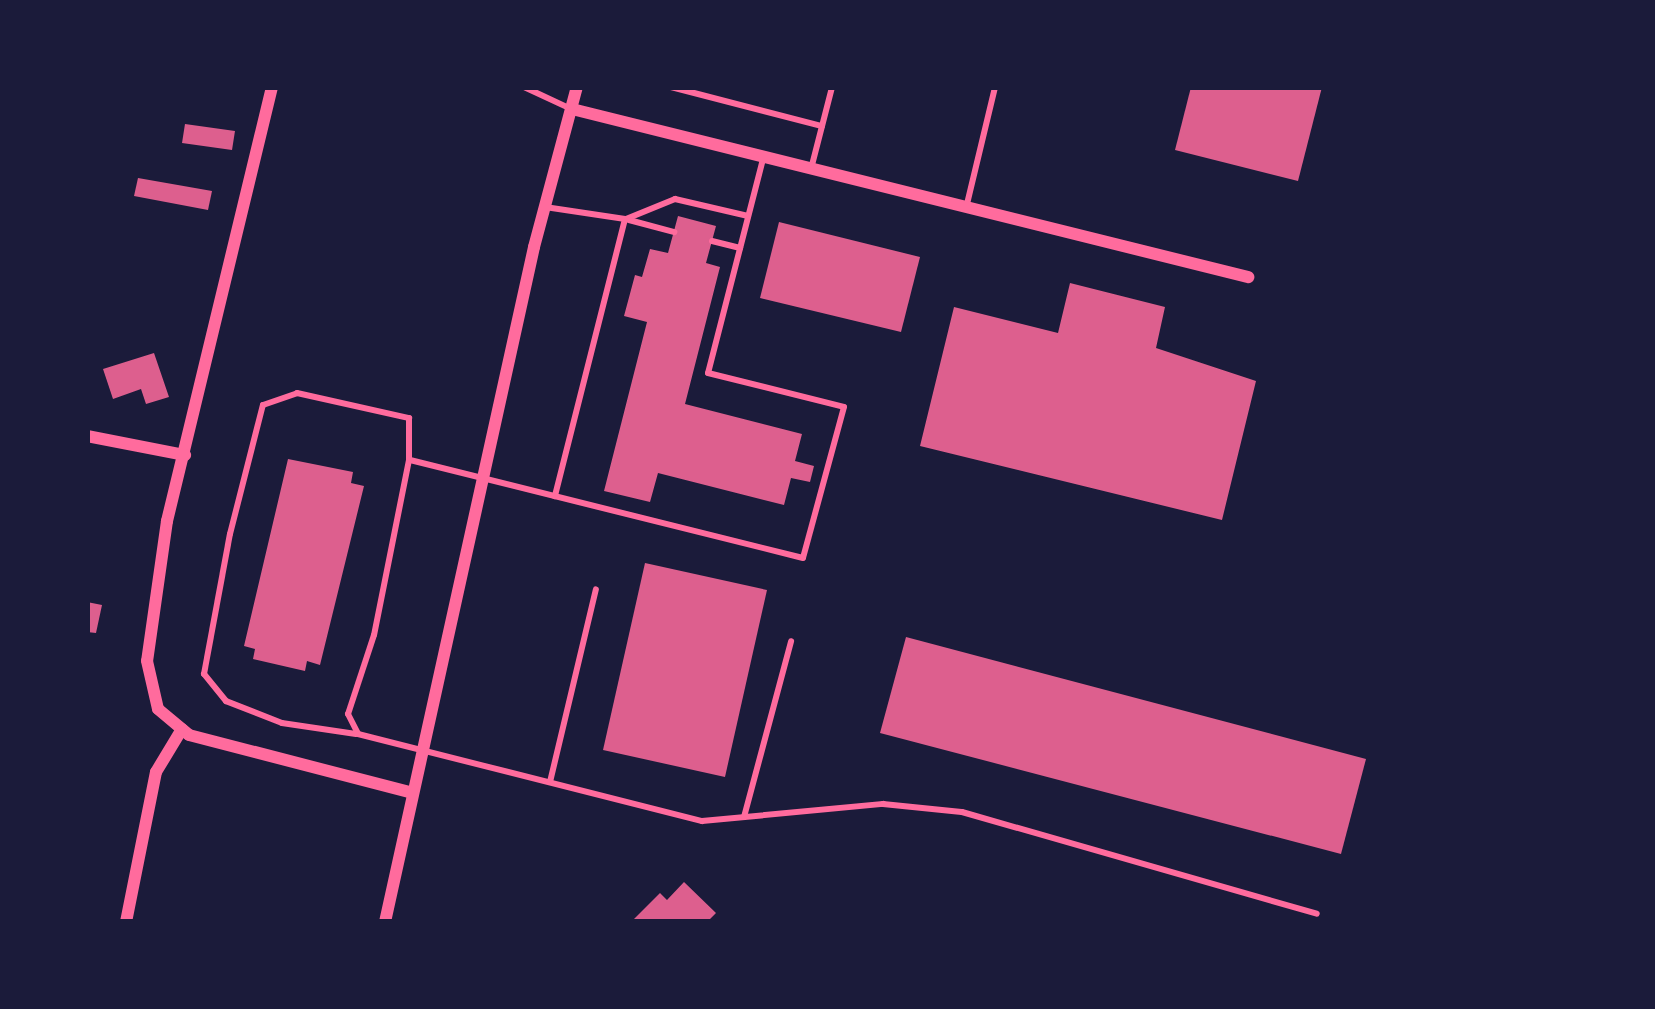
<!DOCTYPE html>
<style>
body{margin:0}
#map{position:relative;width:1655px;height:1009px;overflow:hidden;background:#1b1b3a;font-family:"Titillium Web",sans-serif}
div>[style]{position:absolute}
.building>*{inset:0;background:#dd5f8e}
.service>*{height:6px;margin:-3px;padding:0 3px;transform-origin:3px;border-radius:3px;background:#ff6b9d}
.minor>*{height:12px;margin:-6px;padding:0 6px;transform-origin:6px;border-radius:6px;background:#ff6b9d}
span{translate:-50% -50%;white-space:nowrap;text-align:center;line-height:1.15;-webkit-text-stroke:12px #1b1b3a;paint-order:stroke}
.frame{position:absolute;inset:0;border:90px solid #1b1b3a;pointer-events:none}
</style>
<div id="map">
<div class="building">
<div style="clip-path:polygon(1191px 87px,1322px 87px,1298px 181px,1175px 150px)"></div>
<div style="clip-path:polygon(185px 124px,235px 131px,232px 150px,182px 143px)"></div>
<div style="clip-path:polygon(138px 178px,212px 191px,208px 210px,134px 196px)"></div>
<div style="clip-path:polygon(678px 216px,716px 226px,706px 263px,720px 267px,685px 404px,802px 434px,795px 461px,814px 466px,810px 482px,791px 478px,784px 505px,658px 473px,650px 502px,604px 491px,647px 322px,624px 316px,635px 275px,642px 277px,650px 249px,668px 253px)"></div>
<div style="clip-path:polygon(779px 222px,920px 257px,901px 332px,760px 298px)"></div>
<div style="clip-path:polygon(1070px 283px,1165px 307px,1156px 348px,1256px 381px,1222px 520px,920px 446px,954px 307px,1058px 333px)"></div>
<div style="clip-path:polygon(154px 353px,169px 397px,146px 404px,141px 389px,113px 399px,103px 369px)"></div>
<div style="clip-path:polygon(288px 459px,353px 472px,351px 483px,364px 486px,320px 665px,307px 661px,305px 671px,253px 659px,255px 649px,244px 646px)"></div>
<div style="clip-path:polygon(645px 563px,767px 590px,725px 777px,603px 750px)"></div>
<div style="clip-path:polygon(87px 602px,102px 605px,96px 633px,87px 632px)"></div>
<div style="clip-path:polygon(906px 637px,1366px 759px,1341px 854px,880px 733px)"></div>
<div style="clip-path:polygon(684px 882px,716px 913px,707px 922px,631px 922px,660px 893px,667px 900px)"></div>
</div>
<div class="service">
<div style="left:524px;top:87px;width:50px;rotate:25deg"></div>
<div style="left:671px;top:87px;width:156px;rotate:14.5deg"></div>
<div style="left:763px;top:159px;width:221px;rotate:104.4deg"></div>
<div style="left:708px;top:373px;width:140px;rotate:14deg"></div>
<div style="left:844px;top:407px;width:156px;rotate:105.2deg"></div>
<div style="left:803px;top:558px;width:406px;rotate:-166deg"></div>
<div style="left:409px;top:460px;width:178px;rotate:101.3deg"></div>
<div style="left:374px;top:635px;width:83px;rotate:108.2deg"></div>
<div style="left:348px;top:714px;width:22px;rotate:63deg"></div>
<div style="left:358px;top:734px;width:355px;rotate:14.2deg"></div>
<div style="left:702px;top:821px;width:182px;rotate:-5.4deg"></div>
<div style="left:883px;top:804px;width:79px;rotate:5.8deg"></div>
<div style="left:962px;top:812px;width:369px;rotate:16deg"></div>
<div style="left:811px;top:169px;width:85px;rotate:-75.6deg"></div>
<div style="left:967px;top:204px;width:120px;rotate:-76.5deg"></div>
<div style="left:545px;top:207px;width:81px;rotate:8.5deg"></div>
<div style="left:625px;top:219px;width:286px;rotate:104.2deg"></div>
<div style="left:626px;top:219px;width:53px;rotate:-22.2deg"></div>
<div style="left:675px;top:199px;width:75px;rotate:13.1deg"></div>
<div style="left:629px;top:220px;width:47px;rotate:14.9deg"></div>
<div style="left:712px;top:241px;width:29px;rotate:14deg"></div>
<div style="left:356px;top:734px;width:75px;rotate:-171.5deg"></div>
<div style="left:282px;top:723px;width:60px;rotate:-158.6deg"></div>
<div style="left:226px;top:701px;width:35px;rotate:-129deg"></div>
<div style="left:204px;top:674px;width:142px;rotate:-79.5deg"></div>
<div style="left:230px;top:534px;width:133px;rotate:-75.7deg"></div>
<div style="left:263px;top:405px;width:36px;rotate:-19deg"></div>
<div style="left:297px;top:393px;width:115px;rotate:12.6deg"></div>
<div style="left:409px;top:418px;width:42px;rotate:90deg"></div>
<div style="left:550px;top:782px;width:198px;rotate:-76.6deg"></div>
<div style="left:744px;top:817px;width:182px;rotate:-75deg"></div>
</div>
<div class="minor">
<div style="left:272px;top:87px;width:447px;rotate:103.6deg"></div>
<div style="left:167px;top:521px;width:141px;rotate:98.1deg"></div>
<div style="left:147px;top:661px;width:49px;rotate:77.1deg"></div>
<div style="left:158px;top:709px;width:40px;rotate:40deg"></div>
<div style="left:189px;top:735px;width:227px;rotate:14.5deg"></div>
<div style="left:572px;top:109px;width:697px;rotate:13.96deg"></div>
<div style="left:87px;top:436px;width:100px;rotate:11deg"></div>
<div style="left:126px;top:922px;width:153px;rotate:-78.7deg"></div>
<div style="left:156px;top:772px;width:50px;rotate:-58.8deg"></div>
<div style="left:385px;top:922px;width:691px;rotate:-77.55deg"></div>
<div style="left:534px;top:247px;width:166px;rotate:-75deg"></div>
</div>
<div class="frame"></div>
</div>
